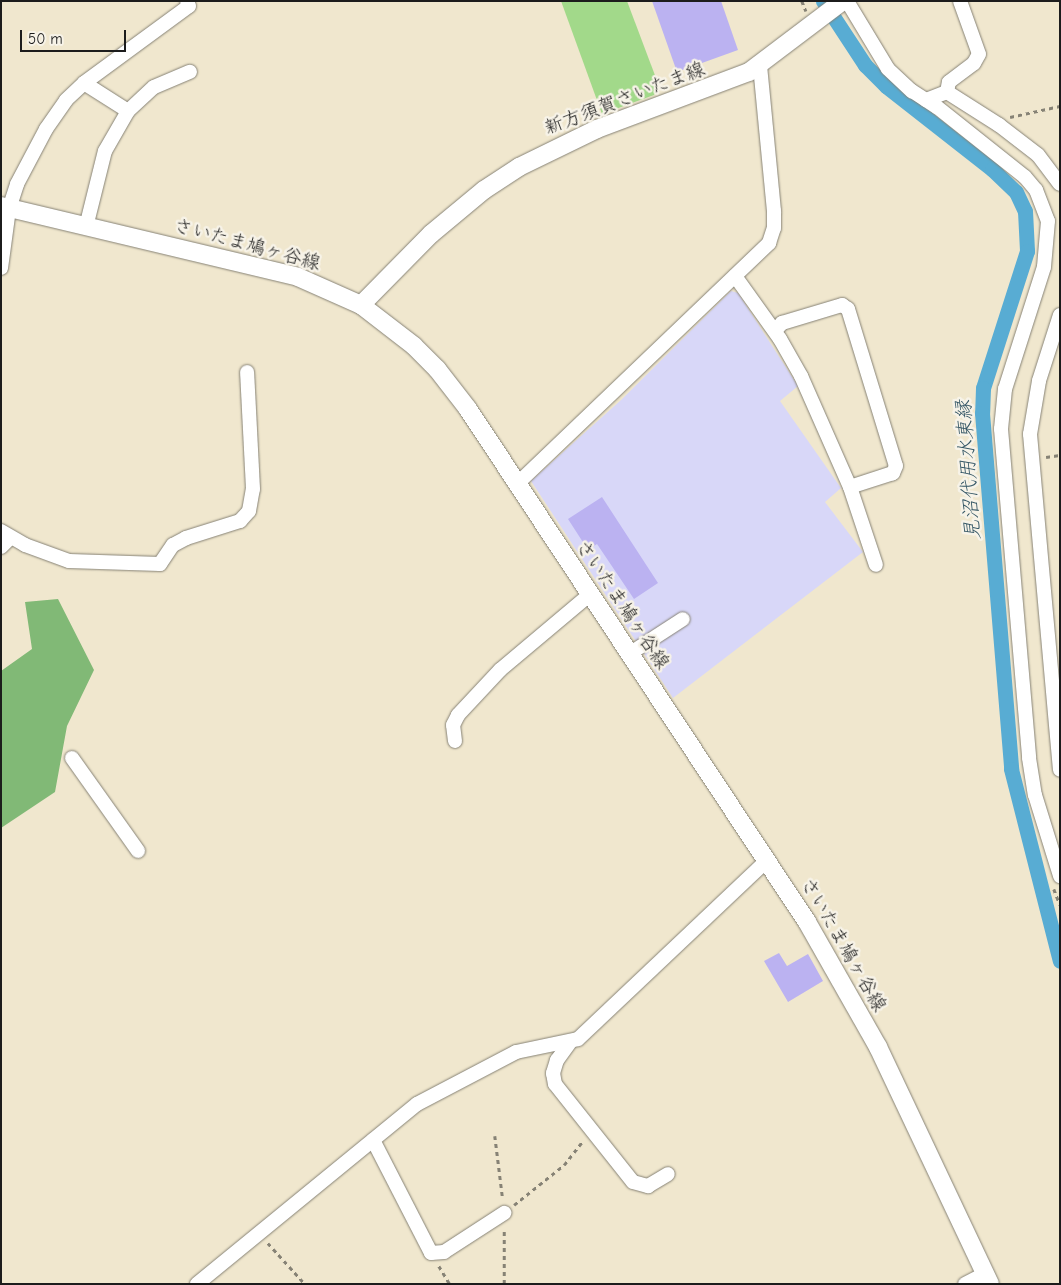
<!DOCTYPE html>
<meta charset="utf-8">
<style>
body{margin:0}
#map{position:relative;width:1061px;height:1285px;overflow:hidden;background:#f0e7ce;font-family:"Comic Neue","Klee One",sans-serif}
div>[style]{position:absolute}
.built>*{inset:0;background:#d8d7f8}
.green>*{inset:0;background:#a2d98a}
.forest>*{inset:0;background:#81b976}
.canal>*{height:15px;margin:-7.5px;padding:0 7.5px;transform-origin:7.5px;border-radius:7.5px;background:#58acd3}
.building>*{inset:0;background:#bbb2f1}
.path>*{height:2.5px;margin-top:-1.25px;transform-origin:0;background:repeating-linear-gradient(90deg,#868275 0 4px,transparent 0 8px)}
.roads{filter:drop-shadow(0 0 1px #868275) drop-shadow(0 0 1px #868275)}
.minor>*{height:14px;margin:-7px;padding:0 7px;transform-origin:7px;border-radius:7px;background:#fff}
.major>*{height:18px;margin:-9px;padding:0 9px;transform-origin:9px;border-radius:9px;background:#fff}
span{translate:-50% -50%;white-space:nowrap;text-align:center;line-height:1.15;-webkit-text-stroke:5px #f7f3e8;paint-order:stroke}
.street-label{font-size:19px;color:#1c1c1c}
.water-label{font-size:20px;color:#345665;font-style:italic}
.frame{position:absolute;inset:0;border:2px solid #1c1c1c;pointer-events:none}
.scale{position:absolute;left:20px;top:30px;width:106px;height:22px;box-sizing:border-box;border:2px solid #1c1c1c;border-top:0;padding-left:6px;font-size:15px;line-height:18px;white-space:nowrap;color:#1c1c1c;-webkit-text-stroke:4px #f7f3e8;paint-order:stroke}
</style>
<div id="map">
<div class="built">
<div style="clip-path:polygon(731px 291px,738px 293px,798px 386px,780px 401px,841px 488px,825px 502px,863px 552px,673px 698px,531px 481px,621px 400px)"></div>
</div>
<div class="green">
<div style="clip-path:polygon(561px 1px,627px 1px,659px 86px,654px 95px,602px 114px)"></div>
</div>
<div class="forest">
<div style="clip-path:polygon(58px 599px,94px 670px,67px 726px,55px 792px,1px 828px,1px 671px,32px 649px,25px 602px)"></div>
</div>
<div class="canal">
<div style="left:823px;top:1px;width:77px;rotate:56.7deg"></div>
<div style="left:865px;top:65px;width:30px;rotate:45deg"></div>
<div style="left:886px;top:86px;width:135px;rotate:38.1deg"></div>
<div style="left:992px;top:169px;width:33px;rotate:44deg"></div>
<div style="left:1016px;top:192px;width:21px;rotate:65deg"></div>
<div style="left:1025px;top:211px;width:40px;rotate:87.1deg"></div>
<div style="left:1027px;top:251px;width:144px;rotate:107.8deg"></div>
<div style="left:983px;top:388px;width:25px;rotate:92deg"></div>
<div style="left:982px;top:413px;width:357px;rotate:85.3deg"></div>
<div style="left:1011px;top:769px;width:198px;rotate:75.7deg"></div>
</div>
<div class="building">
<div style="clip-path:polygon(652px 1px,721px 1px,738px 50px,677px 72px)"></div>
<div style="clip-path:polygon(602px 497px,658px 583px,634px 599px,597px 544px,588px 550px,568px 519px)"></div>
<div style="clip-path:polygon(779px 953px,787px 966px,808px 954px,823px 981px,788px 1002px,764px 961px)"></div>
</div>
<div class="path">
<div style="left:802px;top:1px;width:11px;rotate:68deg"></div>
<div style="left:1010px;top:117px;width:51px;rotate:-12.4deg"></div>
<div style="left:1046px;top:457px;width:14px;rotate:-8deg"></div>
<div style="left:1054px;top:889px;width:17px;rotate:69deg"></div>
<div style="left:495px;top:1136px;width:64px;rotate:82.9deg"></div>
<div style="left:514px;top:1205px;width:64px;rotate:-38.7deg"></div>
<div style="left:564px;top:1165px;width:31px;rotate:-52deg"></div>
<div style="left:268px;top:1243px;width:55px;rotate:47.9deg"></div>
<div style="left:439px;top:1266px;width:21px;rotate:59deg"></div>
<div style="left:504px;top:1284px;width:54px;rotate:-90deg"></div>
</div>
<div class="roads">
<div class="minor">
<div style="left:847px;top:1px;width:79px;rotate:58.9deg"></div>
<div style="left:888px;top:69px;width:33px;rotate:43deg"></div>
<div style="left:912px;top:91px;width:30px;rotate:33deg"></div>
<div style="left:937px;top:107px;width:112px;rotate:38.5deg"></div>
<div style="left:1025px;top:177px;width:17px;rotate:50deg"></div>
<div style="left:1036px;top:190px;width:33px;rotate:69deg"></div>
<div style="left:1048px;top:221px;width:46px;rotate:95deg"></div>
<div style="left:1044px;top:267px;width:128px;rotate:107.7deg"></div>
<div style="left:1005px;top:389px;width:40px;rotate:95.7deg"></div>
<div style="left:1001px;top:429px;width:330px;rotate:85.1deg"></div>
<div style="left:1029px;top:758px;width:37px;rotate:81deg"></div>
<div style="left:1035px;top:795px;width:85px;rotate:72.8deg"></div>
<div style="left:84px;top:83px;width:52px;rotate:32.5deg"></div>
<div style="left:947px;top:92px;width:62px;rotate:32.4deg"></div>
<div style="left:999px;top:125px;width:49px;rotate:37.6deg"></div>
<div style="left:1038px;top:155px;width:36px;rotate:53deg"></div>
<div style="left:926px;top:100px;width:22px;rotate:-21deg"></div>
<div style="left:947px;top:92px;width:10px;rotate:-79deg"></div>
<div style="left:949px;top:82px;width:31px;rotate:-37deg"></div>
<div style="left:974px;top:63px;width:10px;rotate:-61deg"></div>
<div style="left:979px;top:54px;width:56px;rotate:-109.7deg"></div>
<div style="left:86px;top:227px;width:78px;rotate:-76deg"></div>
<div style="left:105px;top:151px;width:46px;rotate:-60.1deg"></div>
<div style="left:128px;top:111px;width:35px;rotate:-43deg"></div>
<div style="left:154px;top:87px;width:39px;rotate:-23deg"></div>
<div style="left:1px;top:268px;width:60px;rotate:-82.3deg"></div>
<div style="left:9px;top:209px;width:26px;rotate:-72deg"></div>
<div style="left:17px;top:184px;width:62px;rotate:-62.2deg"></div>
<div style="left:46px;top:129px;width:35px;rotate:-55deg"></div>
<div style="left:66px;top:100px;width:25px;rotate:-43deg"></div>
<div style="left:84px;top:83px;width:130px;rotate:-36.3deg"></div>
<div style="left:189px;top:6px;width:5px;rotate:-112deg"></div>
<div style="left:735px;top:276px;width:77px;rotate:54.5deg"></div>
<div style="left:780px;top:339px;width:43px;rotate:60.4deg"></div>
<div style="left:801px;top:376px;width:121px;rotate:66.2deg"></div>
<div style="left:850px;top:487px;width:82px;rotate:71.6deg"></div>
<div style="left:1060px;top:315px;width:69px;rotate:107.7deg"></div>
<div style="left:1039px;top:381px;width:54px;rotate:99.6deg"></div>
<div style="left:1030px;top:434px;width:337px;rotate:84.9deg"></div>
<div style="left:775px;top:331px;width:11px;rotate:-49deg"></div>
<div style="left:782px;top:323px;width:63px;rotate:-16.7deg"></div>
<div style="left:842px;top:305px;width:7px;rotate:34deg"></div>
<div style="left:848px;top:309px;width:164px;rotate:73deg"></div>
<div style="left:896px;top:466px;width:8px;rotate:113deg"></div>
<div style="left:893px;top:473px;width:45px;rotate:162deg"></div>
<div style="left:517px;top:484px;width:349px;rotate:-43.7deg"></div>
<div style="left:769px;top:243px;width:16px;rotate:-72deg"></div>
<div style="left:774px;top:228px;width:17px;rotate:-90deg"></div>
<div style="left:774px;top:211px;width:147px;rotate:-95.5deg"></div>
<div style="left:1px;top:531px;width:28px;rotate:30deg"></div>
<div style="left:25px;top:545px;width:47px;rotate:20deg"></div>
<div style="left:69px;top:561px;width:91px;rotate:1.9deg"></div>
<div style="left:160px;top:564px;width:23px;rotate:-56deg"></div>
<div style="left:173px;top:545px;width:15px;rotate:-28deg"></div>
<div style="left:186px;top:538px;width:57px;rotate:-17.5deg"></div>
<div style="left:240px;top:521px;width:13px;rotate:-48deg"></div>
<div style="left:249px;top:511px;width:22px;rotate:-80deg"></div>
<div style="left:253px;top:489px;width:117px;rotate:-92.9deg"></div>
<div style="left:1px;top:547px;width:13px;rotate:-45deg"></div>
<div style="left:629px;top:654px;width:64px;rotate:-32.9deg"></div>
<div style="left:455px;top:741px;width:16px;rotate:-97deg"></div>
<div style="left:453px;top:725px;width:11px;rotate:-63deg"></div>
<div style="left:458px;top:715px;width:62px;rotate:-47deg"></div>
<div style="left:500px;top:670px;width:116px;rotate:-40.1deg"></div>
<div style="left:72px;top:758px;width:114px;rotate:54.6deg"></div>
<div style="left:571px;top:1041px;width:24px;rotate:126deg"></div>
<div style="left:557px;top:1060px;width:14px;rotate:107deg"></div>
<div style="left:553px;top:1073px;width:11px;rotate:80deg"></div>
<div style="left:555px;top:1084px;width:125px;rotate:51.5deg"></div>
<div style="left:633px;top:1182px;width:16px;rotate:15deg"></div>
<div style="left:648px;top:1186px;width:23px;rotate:-31deg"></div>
<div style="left:373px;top:1140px;width:127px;rotate:62.8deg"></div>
<div style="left:431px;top:1253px;width:13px;rotate:-4deg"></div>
<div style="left:444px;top:1252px;width:72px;rotate:-33deg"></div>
<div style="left:197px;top:1284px;width:284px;rotate:-39.3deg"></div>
<div style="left:417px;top:1104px;width:112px;rotate:-27.7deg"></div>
<div style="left:516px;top:1052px;width:63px;rotate:-11.8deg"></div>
<div style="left:578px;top:1039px;width:260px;rotate:-43.4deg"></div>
<div style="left:965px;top:1284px;width:22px;rotate:-27deg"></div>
</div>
<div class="major">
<div style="left:1px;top:206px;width:305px;rotate:13.4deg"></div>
<div style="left:298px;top:277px;width:69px;rotate:24deg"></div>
<div style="left:361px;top:305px;width:67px;rotate:37.7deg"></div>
<div style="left:414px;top:346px;width:33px;rotate:45deg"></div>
<div style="left:437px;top:369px;width:51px;rotate:52.2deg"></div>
<div style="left:468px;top:409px;width:615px;rotate:56.54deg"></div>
<div style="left:807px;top:922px;width:144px;rotate:60.4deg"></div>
<div style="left:878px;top:1047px;width:262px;rotate:64.7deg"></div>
<div style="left:361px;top:305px;width:100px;rotate:-45.4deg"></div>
<div style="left:431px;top:234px;width:69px;rotate:-39.7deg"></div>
<div style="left:484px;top:190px;width:42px;rotate:-33.3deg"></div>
<div style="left:519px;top:167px;width:87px;rotate:-26deg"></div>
<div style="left:597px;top:129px;width:162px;rotate:-20.6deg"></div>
<div style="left:749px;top:72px;width:118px;rotate:-37.1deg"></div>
</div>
</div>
<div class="street-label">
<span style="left:625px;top:99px;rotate:-21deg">新方須賀さいたま線</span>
<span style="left:247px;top:245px;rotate:15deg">さいたま鳩ヶ谷線</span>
<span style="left:622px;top:605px;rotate:56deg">さいたま鳩ヶ谷線</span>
<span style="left:843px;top:945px;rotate:60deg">さいたま鳩ヶ谷線</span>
</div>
<div class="water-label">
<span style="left:968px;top:470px;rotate:-94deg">見沼代用水東縁</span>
</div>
<div class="frame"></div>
<div class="scale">50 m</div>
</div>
